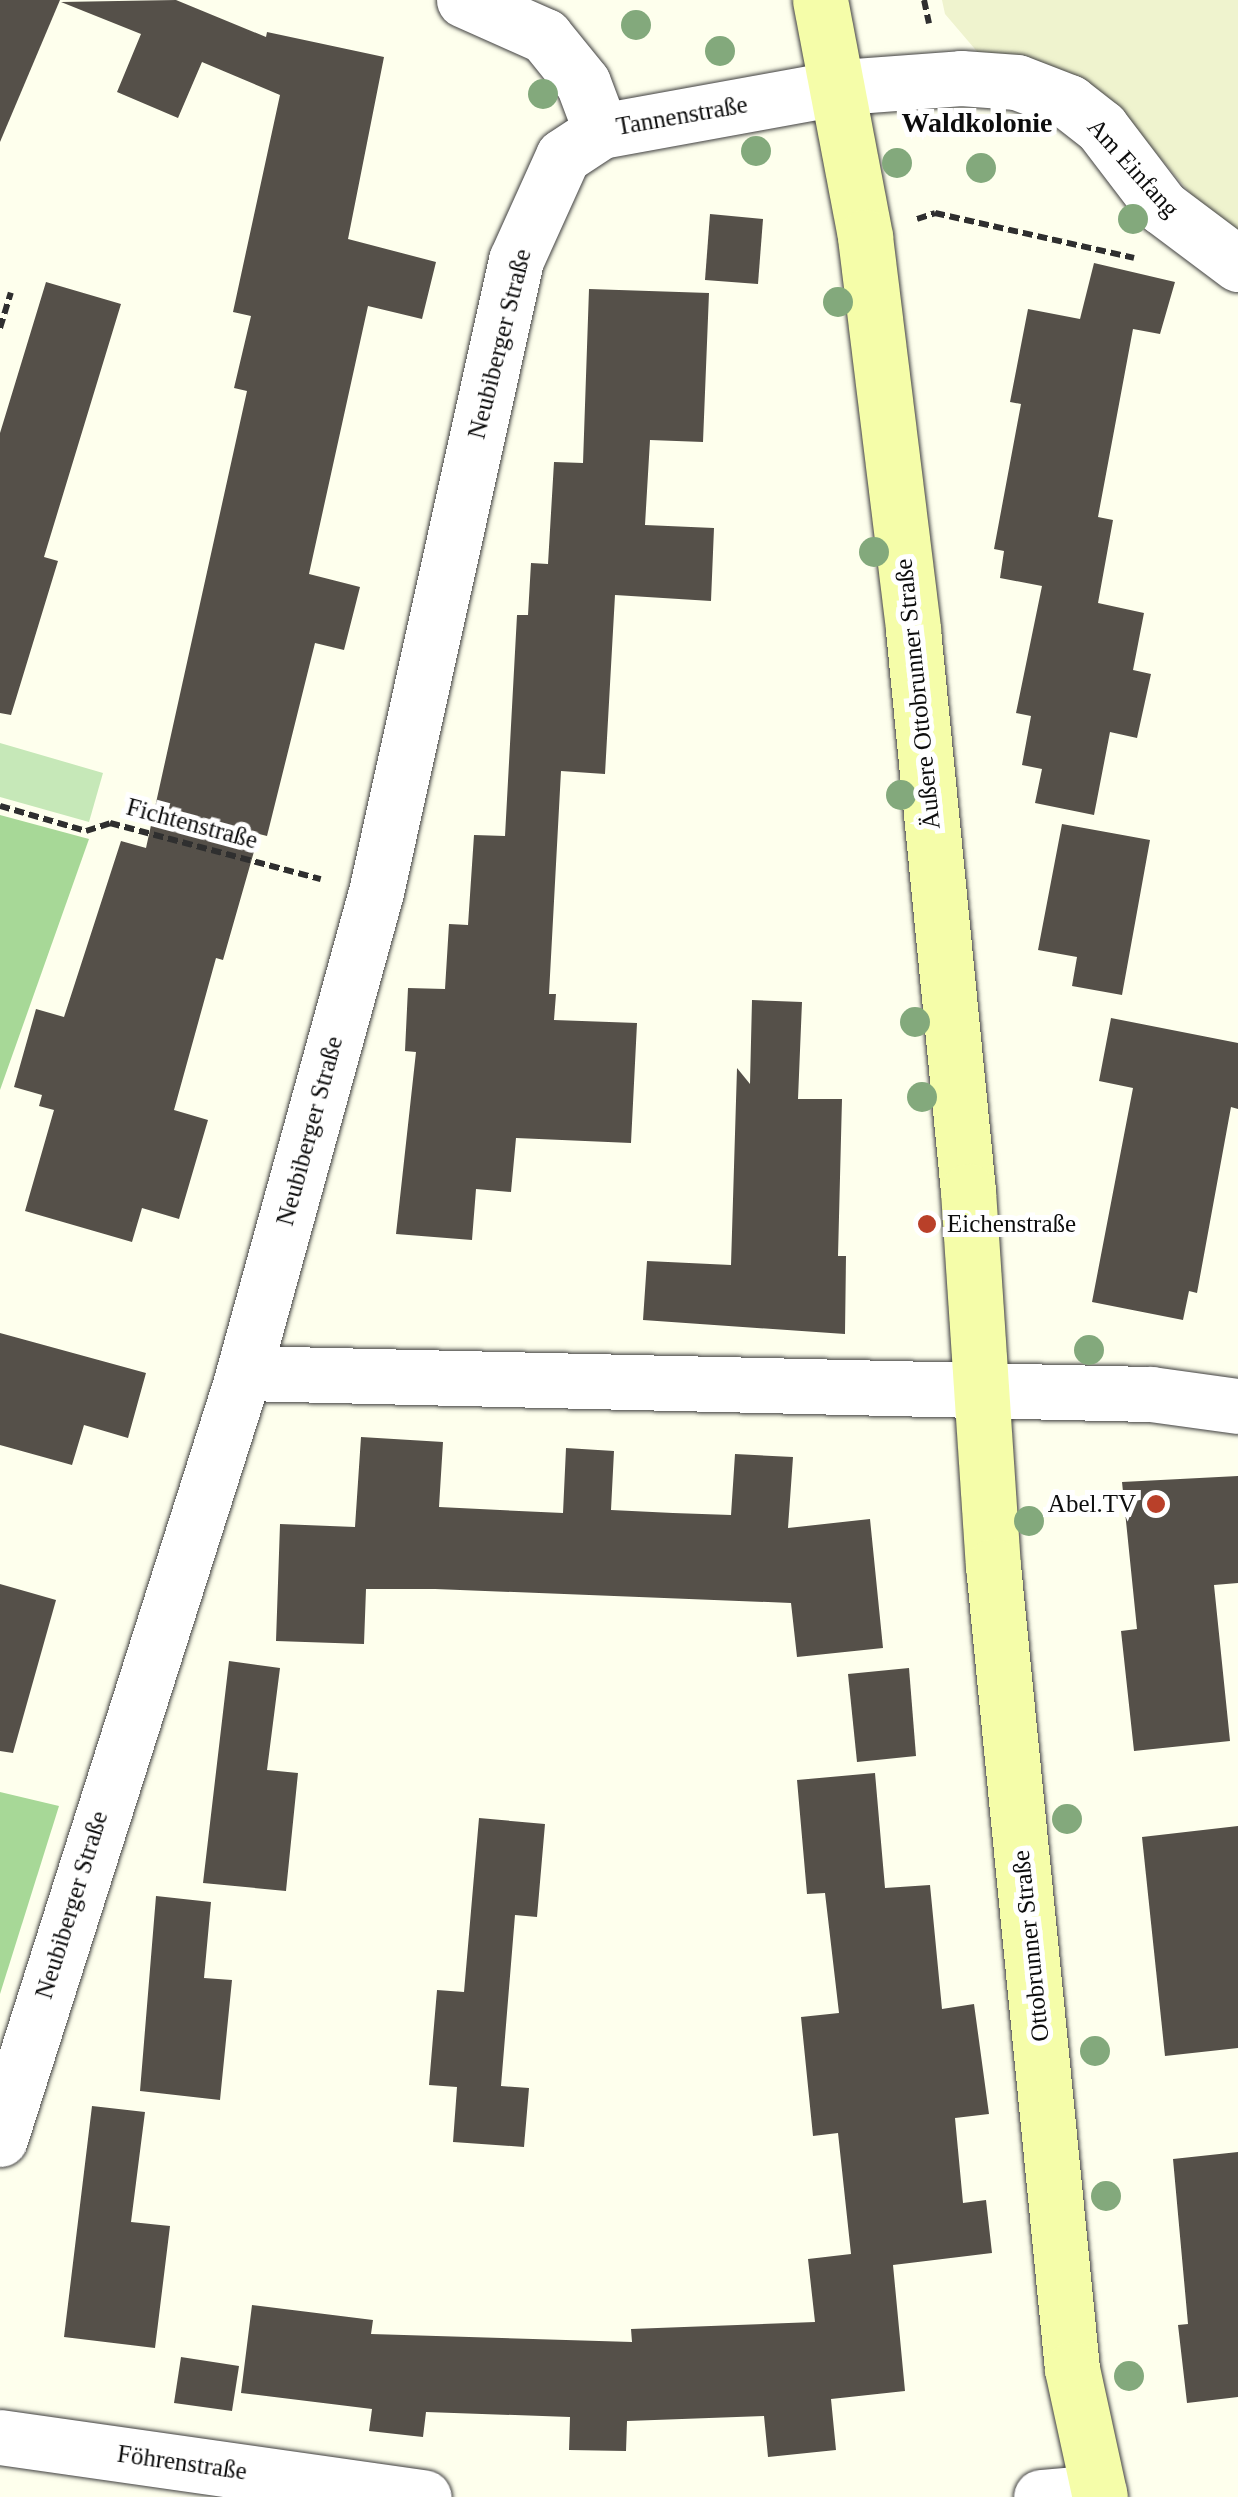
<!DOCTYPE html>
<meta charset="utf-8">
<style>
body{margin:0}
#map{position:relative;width:1238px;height:2497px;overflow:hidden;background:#feffed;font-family:Georgia,serif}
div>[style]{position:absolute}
.farmland>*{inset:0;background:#eff3ce}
.green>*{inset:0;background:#c6e8b8}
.forest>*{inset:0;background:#a7d897}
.building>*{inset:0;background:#555049}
.path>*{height:6px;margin-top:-3px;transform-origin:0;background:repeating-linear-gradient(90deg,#2f2f2f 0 10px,transparent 0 15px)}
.roads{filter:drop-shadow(0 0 2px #404040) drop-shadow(0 0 2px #404040)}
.minor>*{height:55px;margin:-27.5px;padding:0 27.5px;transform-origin:27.5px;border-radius:27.5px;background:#fff}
.tertiary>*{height:55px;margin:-27.5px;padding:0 27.5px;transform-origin:27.5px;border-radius:27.5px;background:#fff}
.secondary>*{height:55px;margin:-27.5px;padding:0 27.5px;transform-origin:27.5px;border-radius:27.5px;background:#f5fda9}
.trees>*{width:30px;height:30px;margin:-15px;border-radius:50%;background:#83a97c}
.dots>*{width:28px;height:28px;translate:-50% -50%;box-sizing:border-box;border:5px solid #fff;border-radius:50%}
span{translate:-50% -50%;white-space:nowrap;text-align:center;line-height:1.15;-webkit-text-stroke:10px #fff;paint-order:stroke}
.street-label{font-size:25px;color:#0d0d0d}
.poi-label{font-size:25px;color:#0d0d0d}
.left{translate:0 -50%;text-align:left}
.right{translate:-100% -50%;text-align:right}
.neighbourhood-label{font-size:28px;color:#0d0d0d;font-weight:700}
</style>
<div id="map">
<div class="farmland">
<div style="clip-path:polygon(942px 0,1238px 0,1238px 240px,1216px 224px,1125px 116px,980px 55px,945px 14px)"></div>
</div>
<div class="green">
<div style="clip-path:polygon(0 743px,103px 773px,89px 822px,0 797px)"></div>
</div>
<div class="forest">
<div style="clip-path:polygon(0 815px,89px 839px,0 1090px)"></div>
<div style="clip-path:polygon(0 1792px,59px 1806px,0 1994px)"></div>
</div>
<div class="building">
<div style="clip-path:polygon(0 0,60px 0,0 142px)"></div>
<div style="clip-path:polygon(176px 0,266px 37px,267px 32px,384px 57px,348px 239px,436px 262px,422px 319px,368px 306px,309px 574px,360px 587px,344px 650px,315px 643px,267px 836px,259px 834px,223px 960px,216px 958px,174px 1110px,208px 1120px,179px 1219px,142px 1208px,132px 1242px,25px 1211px,54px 1110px,39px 1106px,42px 1095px,14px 1087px,36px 1009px,64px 1017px,121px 841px,146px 848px,247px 391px,234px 388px,251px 316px,233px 312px,280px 95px,202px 62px,178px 118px,117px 92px,141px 34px,61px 2px)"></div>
<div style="clip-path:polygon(710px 214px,763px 219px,758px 284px,705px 280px)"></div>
<div style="clip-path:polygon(1094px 263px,1175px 282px,1160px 334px,1133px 329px,1098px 517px,1113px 520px,1098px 603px,1144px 613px,1133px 670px,1151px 674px,1137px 738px,1110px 732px,1094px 815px,1035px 803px,1042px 769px,1022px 765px,1031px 716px,1016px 713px,1042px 586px,1000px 578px,1004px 551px,994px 549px,1021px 404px,1010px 402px,1028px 309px,1080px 319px)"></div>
<div style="clip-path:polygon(46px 282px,121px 304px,44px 557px,58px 561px,11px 715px,0 713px,0 433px)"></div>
<div style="clip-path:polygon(589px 289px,709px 293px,703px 442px,650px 440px,645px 525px,714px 528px,711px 601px,615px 595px,605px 774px,561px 771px,549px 994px,556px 994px,554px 1020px,637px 1023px,631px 1143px,516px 1138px,511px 1192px,476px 1189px,472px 1240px,396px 1234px,416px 1052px,405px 1051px,408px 988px,445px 989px,449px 924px,468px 925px,474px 835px,505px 836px,517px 615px,528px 615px,531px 563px,548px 564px,554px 462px,583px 463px)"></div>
<div style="clip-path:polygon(1062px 824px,1150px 840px,1122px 995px,1072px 986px,1077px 957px,1038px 950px)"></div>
<div style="clip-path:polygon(752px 1000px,802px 1002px,798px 1099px,842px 1099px,838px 1256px,846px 1256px,845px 1334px,643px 1320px,647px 1261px,731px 1265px,737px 1068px,750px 1084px)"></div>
<div style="clip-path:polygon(1111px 1018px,1238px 1043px,1238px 1109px,1231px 1107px,1197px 1293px,1189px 1291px,1183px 1320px,1092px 1302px,1133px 1088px,1099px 1081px)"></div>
<div style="clip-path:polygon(0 1333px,146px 1373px,128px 1438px,84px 1425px,72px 1465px,0 1445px)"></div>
<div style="clip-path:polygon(361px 1437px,443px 1442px,439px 1507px,500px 1510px,563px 1513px,566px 1448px,614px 1451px,611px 1510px,673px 1513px,731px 1515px,735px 1454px,793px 1457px,788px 1528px,870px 1519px,883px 1648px,797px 1657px,791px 1603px,435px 1589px,366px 1589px,364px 1644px,276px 1641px,280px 1524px,355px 1527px)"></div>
<div style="clip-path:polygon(1238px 1476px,1238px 1583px,1214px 1585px,1230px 1741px,1134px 1751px,1121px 1631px,1137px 1629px,1122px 1482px)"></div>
<div style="clip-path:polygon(0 1584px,56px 1600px,13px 1753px,0 1751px)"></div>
<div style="clip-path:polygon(229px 1661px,280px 1668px,267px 1770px,298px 1773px,286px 1891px,203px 1883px)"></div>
<div style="clip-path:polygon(909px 1668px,916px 1756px,857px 1762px,848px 1674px)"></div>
<div style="clip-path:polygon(875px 1773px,885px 1888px,930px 1885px,942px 2009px,974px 2004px,989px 2114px,955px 2118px,963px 2203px,986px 2200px,992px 2253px,893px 2265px,905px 2391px,831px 2399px,836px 2450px,768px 2457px,764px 2416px,627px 2421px,626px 2451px,569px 2450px,570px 2417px,426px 2412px,423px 2437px,369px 2431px,372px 2409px,241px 2393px,252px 2305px,373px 2320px,371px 2334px,632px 2342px,631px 2329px,815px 2322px,808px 2259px,851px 2254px,838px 2133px,813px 2136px,801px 2017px,839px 2013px,825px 1893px,807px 1894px,797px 1780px)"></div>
<div style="clip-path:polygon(479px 1818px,545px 1824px,537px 1917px,515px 1915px,501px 2086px,529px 2088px,524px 2147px,453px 2142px,457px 2087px,429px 2085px,437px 1990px,464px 1992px)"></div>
<div style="clip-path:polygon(1238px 1826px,1238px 2048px,1165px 2056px,1142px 1837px)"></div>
<div style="clip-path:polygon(156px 1896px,211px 1902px,204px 1978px,232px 1980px,220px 2100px,140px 2091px)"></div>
<div style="clip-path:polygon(92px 2106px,145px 2112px,131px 2222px,170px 2226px,155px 2348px,64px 2337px)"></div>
<div style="clip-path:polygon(1238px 2152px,1238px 2397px,1187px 2403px,1178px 2325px,1188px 2324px,1173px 2159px)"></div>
<div style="clip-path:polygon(181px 2357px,239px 2366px,232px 2411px,174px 2403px)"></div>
</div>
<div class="path">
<div style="left:924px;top:0;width:24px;rotate:78deg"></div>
<div style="left:917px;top:219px;width:19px;rotate:-18deg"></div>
<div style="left:935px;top:213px;width:204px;rotate:12.7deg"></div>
<div style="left:0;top:328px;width:37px;rotate:-73deg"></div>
<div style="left:0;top:806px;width:90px;rotate:16.2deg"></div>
<div style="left:86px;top:831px;width:25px;rotate:-18deg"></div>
<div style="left:110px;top:823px;width:218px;rotate:14.9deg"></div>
</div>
<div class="roads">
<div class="minor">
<div style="left:464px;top:0;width:89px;rotate:24deg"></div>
<div style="left:545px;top:36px;width:60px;rotate:51deg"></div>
<div style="left:583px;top:83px;width:51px;rotate:69.4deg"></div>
<div style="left:842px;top:87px;width:119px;rotate:-4.3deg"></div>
<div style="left:961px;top:78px;width:56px;rotate:4.1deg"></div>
<div style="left:1017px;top:82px;width:56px;rotate:21deg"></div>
<div style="left:1069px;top:102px;width:41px;rotate:38deg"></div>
<div style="left:1101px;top:127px;width:101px;rotate:52.7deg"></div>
<div style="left:1162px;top:207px;width:95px;rotate:36.9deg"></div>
<div style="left:244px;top:1373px;width:907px;rotate:1.33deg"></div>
<div style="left:1151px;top:1394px;width:88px;rotate:7.9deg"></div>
<div style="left:0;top:2437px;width:428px;rotate:8.1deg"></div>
<div style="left:1041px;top:2497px;width:58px;rotate:-4.9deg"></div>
</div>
<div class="tertiary">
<div style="left:0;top:2139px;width:791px;rotate:-72.34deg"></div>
<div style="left:240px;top:1385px;width:511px;rotate:-74.58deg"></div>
<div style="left:376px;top:892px;width:647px;rotate:-77.51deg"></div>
<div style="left:516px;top:260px;width:114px;rotate:-65.7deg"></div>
<div style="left:563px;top:156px;width:45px;rotate:-33.3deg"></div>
<div style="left:601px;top:131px;width:245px;rotate:-10.3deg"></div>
</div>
<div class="secondary">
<div style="left:820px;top:0;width:241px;rotate:79.2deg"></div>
<div style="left:865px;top:237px;width:396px;rotate:83deg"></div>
<div style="left:913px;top:630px;width:564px;rotate:84.4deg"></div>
<div style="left:968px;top:1191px;width:376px;rotate:86.2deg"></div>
<div style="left:993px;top:1566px;width:807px;rotate:84.38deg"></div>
<div style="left:1072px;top:2369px;width:131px;rotate:77.7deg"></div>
</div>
</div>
<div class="trees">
<div style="left:636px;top:25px"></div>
<div style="left:720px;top:51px"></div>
<div style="left:543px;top:94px"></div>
<div style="left:756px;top:151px"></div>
<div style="left:897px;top:163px"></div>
<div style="left:981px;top:168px"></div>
<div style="left:1133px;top:219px"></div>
<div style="left:838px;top:302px"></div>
<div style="left:874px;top:552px"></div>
<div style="left:901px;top:795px"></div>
<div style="left:915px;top:1022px"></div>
<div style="left:922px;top:1097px"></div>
<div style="left:1089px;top:1350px"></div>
<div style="left:1029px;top:1521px"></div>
<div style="left:1067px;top:1819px"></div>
<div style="left:1095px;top:2051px"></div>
<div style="left:1106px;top:2196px"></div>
<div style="left:1129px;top:2376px"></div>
</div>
<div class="dots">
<div style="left:927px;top:1224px;background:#b94029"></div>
<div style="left:1156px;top:1504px;background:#b94029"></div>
</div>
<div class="street-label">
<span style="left:682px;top:116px;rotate:-10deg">Tannenstraße</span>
<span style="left:1133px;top:168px;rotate:48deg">Am Einfang</span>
<span style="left:500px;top:344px;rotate:-76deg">Neubiberger Straße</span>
<span style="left:918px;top:694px;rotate:-96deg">Äußere Ottobrunner Straße</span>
<span style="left:192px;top:824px;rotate:15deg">Fichtenstraße</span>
<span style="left:310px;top:1131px;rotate:-75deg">Neubiberger Straße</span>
<span style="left:72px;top:1905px;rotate:-73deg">Neubiberger Straße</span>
<span style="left:1031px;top:1946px;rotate:-96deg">Ottobrunner Straße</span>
<span style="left:182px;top:2463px;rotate:8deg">Föhrenstraße</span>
</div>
<div class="poi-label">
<span class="left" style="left:947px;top:1224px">Eichenstraße</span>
<span class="right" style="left:1136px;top:1504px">Abel.TV</span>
</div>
<div class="neighbourhood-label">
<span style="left:977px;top:123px">Waldkolonie</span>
</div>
</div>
